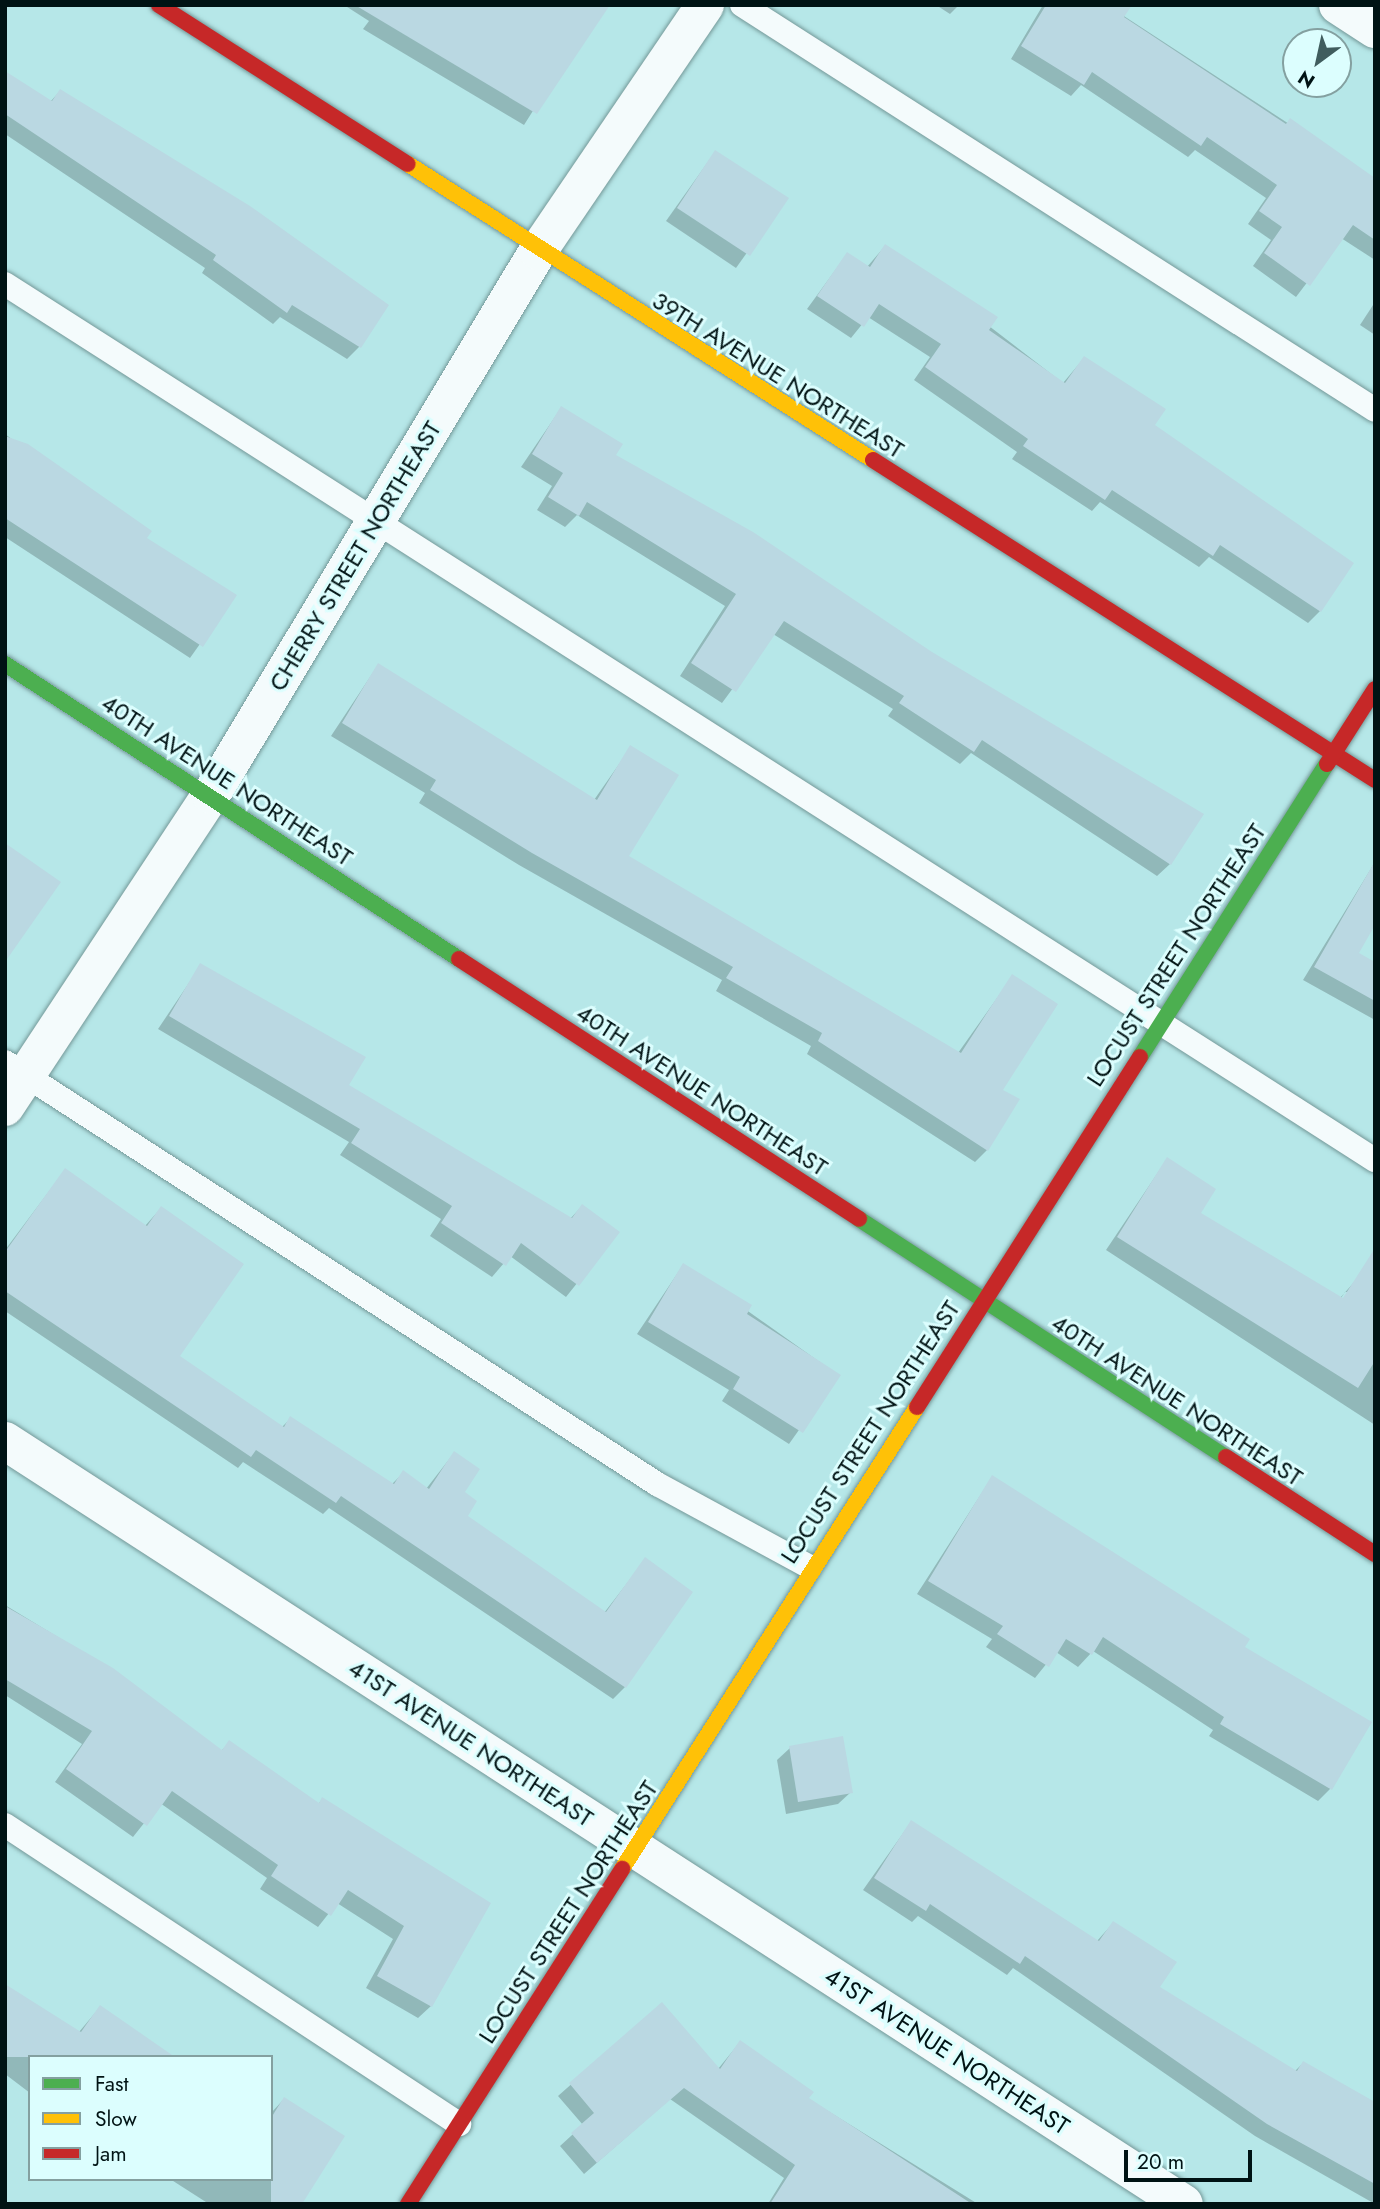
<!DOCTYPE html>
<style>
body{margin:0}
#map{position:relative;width:1380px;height:2209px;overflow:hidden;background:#b6e7e8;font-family:Jost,sans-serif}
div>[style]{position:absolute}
.shadow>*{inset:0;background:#0003}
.building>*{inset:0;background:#bad8e2}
.roads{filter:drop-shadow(0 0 2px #749898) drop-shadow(0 0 2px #749898)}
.lane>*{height:24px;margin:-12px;padding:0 12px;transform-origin:12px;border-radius:12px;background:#f4fbfc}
.street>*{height:38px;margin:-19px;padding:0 19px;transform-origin:19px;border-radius:19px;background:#f4fbfc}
.fast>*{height:16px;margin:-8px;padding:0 8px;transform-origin:8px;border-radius:8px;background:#4caf50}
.slow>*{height:16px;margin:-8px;padding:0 8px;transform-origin:8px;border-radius:8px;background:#ffc107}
.jam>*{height:16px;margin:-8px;padding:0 8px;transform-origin:8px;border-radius:8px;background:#c62828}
span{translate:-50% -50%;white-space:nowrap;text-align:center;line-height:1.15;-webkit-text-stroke:6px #dcfefe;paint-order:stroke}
.street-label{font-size:24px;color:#001314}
.frame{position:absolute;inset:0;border:7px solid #001314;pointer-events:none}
.legend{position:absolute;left:28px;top:2055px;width:245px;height:126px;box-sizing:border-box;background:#dcfefe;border:2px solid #84a0a0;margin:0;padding:9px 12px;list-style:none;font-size:21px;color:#001314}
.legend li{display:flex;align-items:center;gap:14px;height:35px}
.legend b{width:35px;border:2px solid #84a0a0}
.north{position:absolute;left:1282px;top:28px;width:70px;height:70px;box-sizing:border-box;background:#dcfefe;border:2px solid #84a0a0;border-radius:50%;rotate:213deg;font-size:19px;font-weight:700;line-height:28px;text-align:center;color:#001314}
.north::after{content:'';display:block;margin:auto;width:24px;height:32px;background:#405d5e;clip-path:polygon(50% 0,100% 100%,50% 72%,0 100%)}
.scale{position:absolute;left:1124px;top:2150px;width:128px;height:32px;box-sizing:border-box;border:4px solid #001314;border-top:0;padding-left:9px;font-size:21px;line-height:24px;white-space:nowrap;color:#001314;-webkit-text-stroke:5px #dcfefe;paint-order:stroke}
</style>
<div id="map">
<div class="shadow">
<div style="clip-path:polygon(344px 5px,600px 5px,524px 125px,363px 29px,369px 21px)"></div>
<div style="clip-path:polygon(936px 5px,959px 5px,950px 14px)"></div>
<div style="clip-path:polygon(1043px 5px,1107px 5px,1375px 180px,1375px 260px,1341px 238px,1296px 297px,1253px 266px,1271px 240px,1248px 224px,1266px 198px,1195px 150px,1188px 157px,1081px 85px,1071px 96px,1011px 59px)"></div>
<div style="clip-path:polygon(5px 73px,50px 102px,60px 91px,387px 305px,359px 347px,347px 359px,280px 317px,273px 324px,202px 273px,205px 268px,5px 134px)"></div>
<div style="clip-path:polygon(715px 152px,786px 198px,736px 268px,666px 221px)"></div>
<div style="clip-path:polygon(885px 246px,1063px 383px,1084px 358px,1320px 611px,1308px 623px,1209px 557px,1199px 567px,1100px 502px,1092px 511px,1012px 459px,1017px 452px,914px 380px,930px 357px,868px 317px,851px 338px,807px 309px,847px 254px,867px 267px)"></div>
<div style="clip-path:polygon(1375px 302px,1375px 335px,1360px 325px)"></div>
<div style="clip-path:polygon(561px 408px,613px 456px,931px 654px,1170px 864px,1157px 876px,971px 753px,960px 764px,888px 716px,893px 709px,773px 634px,722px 703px,680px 676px,725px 606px,577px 515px,565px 527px,537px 510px,552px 486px,521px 467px)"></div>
<div style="clip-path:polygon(5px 434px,144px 538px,234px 596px,190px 658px,5px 537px)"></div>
<div style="clip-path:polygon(378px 665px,594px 800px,631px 747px,627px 856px,958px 1053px,1012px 977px,1000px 1090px,1017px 1100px,987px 1150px,975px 1162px,807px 1054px,811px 1046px,716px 991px,722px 980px,519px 865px,419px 803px,425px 793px,331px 736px)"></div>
<div style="clip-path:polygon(1375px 862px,1357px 954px,1375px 964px,1375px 1020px,1303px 980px)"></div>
<div style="clip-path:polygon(201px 965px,347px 1086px,570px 1219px,582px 1206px,618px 1232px,566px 1297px,510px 1256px,492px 1277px,430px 1236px,441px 1219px,340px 1155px,349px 1142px,158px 1029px)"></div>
<div style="clip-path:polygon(evenodd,1167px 1159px,1199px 1214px,1340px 1298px,1356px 1280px,1375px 1293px,1375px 1425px,1106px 1250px,1167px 1159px,1345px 1292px,1349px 1292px,1340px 1306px,1337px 1304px,1345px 1292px)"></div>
<div style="clip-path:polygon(65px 1170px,145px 1226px,161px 1208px,177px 1356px,282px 1427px,290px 1419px,392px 1484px,403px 1473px,426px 1489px,454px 1453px,465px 1516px,604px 1613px,645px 1560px,625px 1687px,613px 1699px,329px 1508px,323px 1514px,243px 1462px,238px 1468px,5px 1311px,5px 1250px)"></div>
<div style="clip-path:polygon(683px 1265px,838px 1375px,789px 1444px,722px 1401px,729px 1390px,637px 1334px)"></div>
<div style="clip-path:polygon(992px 1477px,1242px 1647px,1370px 1722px,1330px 1789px,1318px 1801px,1209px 1736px,1213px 1730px,1093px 1651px,1078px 1667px,1056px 1652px,1035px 1678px,986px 1647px,992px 1639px,917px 1594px)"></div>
<div style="clip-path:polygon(5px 1605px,112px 1670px,221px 1751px,230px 1742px,318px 1804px,322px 1800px,488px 1903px,431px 2006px,418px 2018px,366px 1988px,393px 1939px,337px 1903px,318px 1927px,260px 1889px,267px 1878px,160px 1803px,133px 1837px,55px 1782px,82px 1744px,5px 1695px)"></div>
<div style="clip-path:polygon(790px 1748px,851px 1792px,838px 1804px,786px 1814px,777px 1760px)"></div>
<div style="clip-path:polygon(911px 1822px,1097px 1941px,1113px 1923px,1157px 1988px,1294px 2072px,1303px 2063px,1375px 2105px,1375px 2204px,1255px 2136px,1013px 1968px,1007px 1975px,918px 1916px,912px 1922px,863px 1890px)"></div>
<div style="clip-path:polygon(5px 1987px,79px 2032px,100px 2007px,140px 2057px,30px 2057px,30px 2093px,5px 2074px)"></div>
<div style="clip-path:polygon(662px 2004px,718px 2069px,740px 2042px,807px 2098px,978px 2204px,768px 2204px,784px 2178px,670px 2099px,584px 2174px,560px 2146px,583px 2125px,558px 2096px)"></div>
<div style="clip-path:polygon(284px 2099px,300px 2204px,209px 2204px,170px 2179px,271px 2179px,271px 2113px)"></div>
</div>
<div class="building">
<div style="clip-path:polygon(355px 5px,610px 5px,537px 114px)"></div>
<div style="clip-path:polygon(1046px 5px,1132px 5px,1124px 17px,1286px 124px,1290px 118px,1375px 178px,1375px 240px,1353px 225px,1310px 286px,1264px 253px,1282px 227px,1259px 211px,1277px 185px,1207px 137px,1201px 146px,1092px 72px,1084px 85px,1021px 46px)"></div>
<div style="clip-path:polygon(5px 71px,52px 101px,60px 89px,250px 206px,389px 305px,361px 348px,292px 305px,287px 313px,213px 260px,216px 255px,5px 114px)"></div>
<div style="clip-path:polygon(715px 150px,789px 198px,750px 256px,677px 208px)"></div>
<div style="clip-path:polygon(885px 244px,998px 317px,989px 330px,1065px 383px,1084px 356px,1166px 409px,1155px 425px,1354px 563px,1321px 612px,1220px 545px,1213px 556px,1112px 490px,1105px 500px,1023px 446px,1028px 439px,925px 367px,941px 344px,879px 304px,864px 327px,817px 296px,847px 252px,870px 267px)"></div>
<div style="clip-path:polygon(561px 406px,623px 444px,616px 455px,753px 532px,932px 652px,1204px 814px,1171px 865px,982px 740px,974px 752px,899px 703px,904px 696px,784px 621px,736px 692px,691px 663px,736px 594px,587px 502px,579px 516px,548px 497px,563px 473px,532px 454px)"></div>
<div style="clip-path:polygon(5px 436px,28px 444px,152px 531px,147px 538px,237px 595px,203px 647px,5px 518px)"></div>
<div style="clip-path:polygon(378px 663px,597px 800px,630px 745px,679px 775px,629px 856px,961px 1053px,1012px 974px,1058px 1004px,1003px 1090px,1020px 1099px,988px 1151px,818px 1041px,822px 1033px,726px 978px,733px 967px,532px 853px,430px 790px,436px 780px,342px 723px)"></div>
<div style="clip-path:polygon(5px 843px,61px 882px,5px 962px)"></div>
<div style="clip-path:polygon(1375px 861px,1375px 925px,1359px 953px,1375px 962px,1375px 1001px,1314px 967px)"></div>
<div style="clip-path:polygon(200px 963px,366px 1057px,349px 1085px,572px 1218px,582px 1204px,620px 1232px,579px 1286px,521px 1243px,506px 1266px,441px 1223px,452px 1206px,351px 1143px,360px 1129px,169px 1016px)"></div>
<div style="clip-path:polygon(1167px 1157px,1216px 1189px,1201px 1213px,1343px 1298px,1375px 1248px,1375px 1361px,1358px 1388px,1117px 1237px)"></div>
<div style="clip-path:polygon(65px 1168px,147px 1226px,161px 1206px,244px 1264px,180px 1356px,284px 1427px,290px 1416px,394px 1484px,403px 1470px,429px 1489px,454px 1451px,480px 1469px,465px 1492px,477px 1501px,468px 1516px,606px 1612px,645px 1557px,693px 1592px,626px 1688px,341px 1496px,336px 1503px,256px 1450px,251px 1457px,5px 1291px,5px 1252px)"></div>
<div style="clip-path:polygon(683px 1263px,752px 1305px,747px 1314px,841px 1375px,803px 1433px,733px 1389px,740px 1377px,648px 1322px)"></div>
<div style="clip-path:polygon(992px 1475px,1250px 1639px,1245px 1647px,1372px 1722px,1332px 1790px,1220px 1724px,1224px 1717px,1103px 1637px,1092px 1655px,1066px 1639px,1049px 1667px,997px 1634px,1003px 1626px,928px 1581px)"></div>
<div style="clip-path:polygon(5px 1606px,113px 1668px,222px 1750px,229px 1740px,319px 1803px,322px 1797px,491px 1903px,432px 2007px,377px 1976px,404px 1926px,348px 1890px,331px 1916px,271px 1876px,278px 1865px,172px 1791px,147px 1826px,66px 1769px,92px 1731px,5px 1679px)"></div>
<div style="clip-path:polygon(843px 1736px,853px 1793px,798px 1802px,789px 1746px)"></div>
<div style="clip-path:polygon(911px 1820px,1099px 1941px,1113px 1921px,1177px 1962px,1160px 1987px,1297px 2071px,1303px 2061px,1375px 2102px,1375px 2184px,1267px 2124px,1025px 1956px,1020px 1964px,930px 1904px,926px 1911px,874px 1878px)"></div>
<div style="clip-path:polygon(5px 1984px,81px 2032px,100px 2005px,175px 2057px,5px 2057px)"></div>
<div style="clip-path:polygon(662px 2002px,720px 2069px,740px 2040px,814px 2092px,809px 2098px,972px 2204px,770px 2204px,795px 2165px,684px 2088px,597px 2163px,571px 2133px,594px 2113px,569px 2083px)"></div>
<div style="clip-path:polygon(284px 2097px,345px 2136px,302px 2204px,271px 2204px,271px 2118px)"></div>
</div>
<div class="roads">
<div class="lane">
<div style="left:742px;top:5px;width:751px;rotate:32.61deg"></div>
<div style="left:5px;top:284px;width:1626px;rotate:32.6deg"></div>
<div style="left:5px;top:1062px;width:777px;rotate:32.91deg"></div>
<div style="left:657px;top:1484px;width:174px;rotate:28.5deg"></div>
<div style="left:5px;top:1825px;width:544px;rotate:33.37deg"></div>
</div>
<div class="street">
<div style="left:1338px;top:5px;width:44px;rotate:33deg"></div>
<div style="left:5px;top:1107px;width:374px;rotate:-56.6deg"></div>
<div style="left:211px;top:795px;width:635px;rotate:-58.99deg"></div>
<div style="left:538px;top:251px;width:297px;rotate:-55.8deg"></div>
<div style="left:5px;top:1441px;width:1404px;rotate:32.91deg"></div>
</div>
<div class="fast">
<div style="left:5px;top:664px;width:541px;rotate:33.01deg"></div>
<div style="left:1140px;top:1057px;width:348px;rotate:-57.5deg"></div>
<div style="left:859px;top:1219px;width:437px;rotate:33deg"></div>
</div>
<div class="slow">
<div style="left:408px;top:164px;width:551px;rotate:32.48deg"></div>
<div style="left:622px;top:1869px;width:548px;rotate:-57.44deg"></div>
</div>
<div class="jam">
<div style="left:159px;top:5px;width:295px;rotate:32.6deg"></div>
<div style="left:873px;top:460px;width:595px;rotate:32.52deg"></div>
<div style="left:1327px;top:764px;width:89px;rotate:-57.4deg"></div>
<div style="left:459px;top:959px;width:477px;rotate:33deg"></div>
<div style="left:917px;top:1407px;width:415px;rotate:-57.5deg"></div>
<div style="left:1226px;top:1457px;width:178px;rotate:33.1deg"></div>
<div style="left:408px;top:2204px;width:398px;rotate:-57.4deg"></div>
</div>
</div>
<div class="street-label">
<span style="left:778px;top:375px;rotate:32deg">39TH AVENUE NORTHEAST</span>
<span style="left:355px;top:556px;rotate:-59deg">CHERRY STREET NORTHEAST</span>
<span style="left:227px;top:780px;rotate:33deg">40TH AVENUE NORTHEAST</span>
<span style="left:1176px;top:955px;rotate:-57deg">LOCUST STREET NORTHEAST</span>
<span style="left:702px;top:1090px;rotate:33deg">40TH AVENUE NORTHEAST</span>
<span style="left:1177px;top:1400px;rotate:33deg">40TH AVENUE NORTHEAST</span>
<span style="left:870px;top:1432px;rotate:-57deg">LOCUST STREET NORTHEAST</span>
<span style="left:471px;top:1743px;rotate:33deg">41ST AVENUE NORTHEAST</span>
<span style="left:568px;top:1912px;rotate:-57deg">LOCUST STREET NORTHEAST</span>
<span style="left:947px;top:2051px;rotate:33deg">41ST AVENUE NORTHEAST</span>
</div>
<div class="frame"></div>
<ul class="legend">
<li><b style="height:9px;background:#4caf50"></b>Fast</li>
<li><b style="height:9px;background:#ffc107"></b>Slow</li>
<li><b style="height:9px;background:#c62828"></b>Jam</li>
</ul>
<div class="north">N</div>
<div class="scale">20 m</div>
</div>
